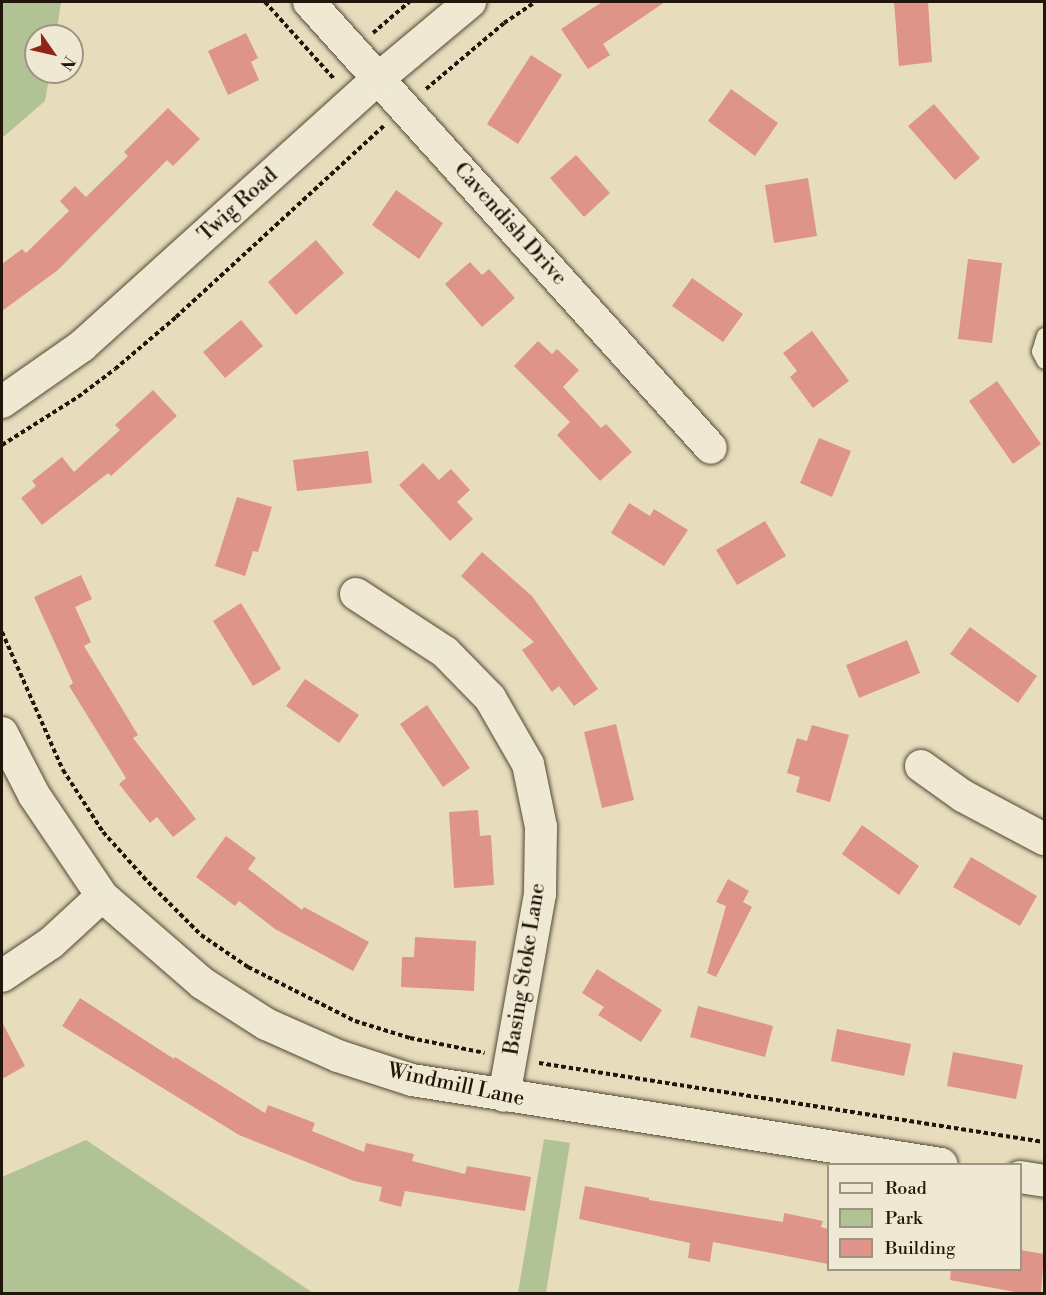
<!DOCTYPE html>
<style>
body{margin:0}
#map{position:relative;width:1046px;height:1295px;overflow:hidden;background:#e7ddbc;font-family:"Libre Bodoni",serif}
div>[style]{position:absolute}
.green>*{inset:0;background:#b1c294}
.building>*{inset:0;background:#df9489}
.path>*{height:4px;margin-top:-2px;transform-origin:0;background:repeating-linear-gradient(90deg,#22160b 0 4.5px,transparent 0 7.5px)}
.roads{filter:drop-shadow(0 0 2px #534837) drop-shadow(0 0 2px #534837)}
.service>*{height:15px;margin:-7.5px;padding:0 7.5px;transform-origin:7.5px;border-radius:7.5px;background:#efe9d3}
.minor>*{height:32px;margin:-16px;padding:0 16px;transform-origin:16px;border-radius:16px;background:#efe9d3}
span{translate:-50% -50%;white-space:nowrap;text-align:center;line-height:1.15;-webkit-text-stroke:4.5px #efe9d3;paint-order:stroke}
.street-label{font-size:21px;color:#22160b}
.frame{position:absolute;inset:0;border:3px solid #22160b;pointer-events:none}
.legend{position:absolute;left:827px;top:1163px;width:195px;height:108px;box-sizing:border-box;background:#efe9d3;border:2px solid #9d9583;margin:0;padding:8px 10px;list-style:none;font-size:18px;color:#22160b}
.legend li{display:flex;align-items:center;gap:12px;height:30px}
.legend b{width:30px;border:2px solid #9d9583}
.north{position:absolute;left:24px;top:24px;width:60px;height:60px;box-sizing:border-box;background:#efe9d3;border:2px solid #9d9583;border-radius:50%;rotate:124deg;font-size:16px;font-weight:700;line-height:24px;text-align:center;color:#22160b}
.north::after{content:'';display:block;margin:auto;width:21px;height:27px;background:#8f2418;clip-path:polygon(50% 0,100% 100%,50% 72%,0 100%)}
</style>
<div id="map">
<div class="green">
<div style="clip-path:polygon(2px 2px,61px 2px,56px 36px,36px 36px,36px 72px,50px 72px,45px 101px,2px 138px)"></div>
<div style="clip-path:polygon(544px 1139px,570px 1143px,546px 1293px,518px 1293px)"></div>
<div style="clip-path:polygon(86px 1140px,313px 1293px,2px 1293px,2px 1177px)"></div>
</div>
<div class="building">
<div style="clip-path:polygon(602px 2px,665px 2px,603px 44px,610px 55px,588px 69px,561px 29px)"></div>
<div style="clip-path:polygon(894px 2px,928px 2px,932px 62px,899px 66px)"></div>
<div style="clip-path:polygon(246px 33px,258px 58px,251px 62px,259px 80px,228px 95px,208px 51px)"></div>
<div style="clip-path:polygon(531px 55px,562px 75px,518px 144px,487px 124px)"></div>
<div style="clip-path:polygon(731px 89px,778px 123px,755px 156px,708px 121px)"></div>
<div style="clip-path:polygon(934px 104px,980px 158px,955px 180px,908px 126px)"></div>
<div style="clip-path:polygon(168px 108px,200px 139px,173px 166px,167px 160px,58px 270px,2px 311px,2px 264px,22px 249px,26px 253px,69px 211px,60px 201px,75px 186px,86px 197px,128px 156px,124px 152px)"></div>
<div style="clip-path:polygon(576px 155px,610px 193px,584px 217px,550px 178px)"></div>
<div style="clip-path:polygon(808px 178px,817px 236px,774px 243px,765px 185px)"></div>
<div style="clip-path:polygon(396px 190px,443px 223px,419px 259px,372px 225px)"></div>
<div style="clip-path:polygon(316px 240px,344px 273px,296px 315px,268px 282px)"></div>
<div style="clip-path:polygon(968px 259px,1002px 263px,992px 343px,958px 339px)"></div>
<div style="clip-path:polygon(470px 262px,482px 275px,489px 269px,515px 298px,482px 327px,445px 284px)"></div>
<div style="clip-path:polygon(692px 278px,743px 314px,723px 342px,672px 306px)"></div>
<div style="clip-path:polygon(241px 320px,263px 346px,225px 378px,203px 352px)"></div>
<div style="clip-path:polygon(812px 331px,849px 381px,813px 408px,790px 377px,797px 371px,783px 353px)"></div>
<div style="clip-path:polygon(538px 341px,552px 354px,557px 349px,579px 370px,563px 387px,601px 428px,606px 424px,632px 452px,600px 481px,557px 435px,570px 422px,514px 366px)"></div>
<div style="clip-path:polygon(997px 381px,1041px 444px,1013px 464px,969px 401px)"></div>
<div style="clip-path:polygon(153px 390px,177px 416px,111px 476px,108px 473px,42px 525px,21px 498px,36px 486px,32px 481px,62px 457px,74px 472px,120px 430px,115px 425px)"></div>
<div style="clip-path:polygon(819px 438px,851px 451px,832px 497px,800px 483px)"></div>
<div style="clip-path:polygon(368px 451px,372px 483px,297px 491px,293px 460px)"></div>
<div style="clip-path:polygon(423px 463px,439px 480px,451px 469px,470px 490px,457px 502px,473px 519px,450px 541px,399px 485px)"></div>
<div style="clip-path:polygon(237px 497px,272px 507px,258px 552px,253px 551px,245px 576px,215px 566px)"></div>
<div style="clip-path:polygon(629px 503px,650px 516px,654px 509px,688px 530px,664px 566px,611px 533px)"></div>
<div style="clip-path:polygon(765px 521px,786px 556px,737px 585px,716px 550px)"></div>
<div style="clip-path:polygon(482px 552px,532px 596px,598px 689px,574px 706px,559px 686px,552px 692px,522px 650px,534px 642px,461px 576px)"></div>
<div style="clip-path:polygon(81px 575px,92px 599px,75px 607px,91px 642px,84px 646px,138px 735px,133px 738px,196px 819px,173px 837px,157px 817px,150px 823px,119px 784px,126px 778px,69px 686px,73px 683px,34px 597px)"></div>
<div style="clip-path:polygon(241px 603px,281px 669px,253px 686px,213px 621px)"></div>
<div style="clip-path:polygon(970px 627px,1037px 676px,1018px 703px,950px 654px)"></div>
<div style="clip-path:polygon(907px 640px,920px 673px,859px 698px,846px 665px)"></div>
<div style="clip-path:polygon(305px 679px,359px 715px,339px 743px,286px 706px)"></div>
<div style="clip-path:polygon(427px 705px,470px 768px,443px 787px,400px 724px)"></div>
<div style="clip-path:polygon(616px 724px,634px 800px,602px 808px,584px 732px)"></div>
<div style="clip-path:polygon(812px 725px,849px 735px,830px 802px,796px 792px,800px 777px,787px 773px,797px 738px,807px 741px)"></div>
<div style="clip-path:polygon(478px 810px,480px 836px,491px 835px,494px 885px,454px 888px,449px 812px)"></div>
<div style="clip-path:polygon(862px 825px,919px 866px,899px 895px,842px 854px)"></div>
<div style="clip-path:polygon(226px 836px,256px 858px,248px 869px,302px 910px,304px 907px,369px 942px,353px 971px,275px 929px,239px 901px,235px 906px,196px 877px)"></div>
<div style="clip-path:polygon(971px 857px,1037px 896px,1020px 926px,953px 887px)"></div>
<div style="clip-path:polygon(728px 879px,749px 891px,743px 902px,752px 907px,716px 977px,707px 973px,726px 906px,716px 902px)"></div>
<div style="clip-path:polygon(415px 937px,476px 941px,474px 991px,401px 987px,402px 957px,414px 957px)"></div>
<div style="clip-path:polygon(597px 969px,662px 1010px,641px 1042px,598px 1015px,604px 1007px,582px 993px)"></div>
<div style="clip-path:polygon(80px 998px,174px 1059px,175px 1057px,265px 1113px,268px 1105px,315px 1123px,312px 1131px,364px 1152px,366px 1143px,414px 1154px,412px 1161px,465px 1174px,467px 1166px,531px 1177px,525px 1211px,405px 1191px,401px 1207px,379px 1201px,382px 1187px,354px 1181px,239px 1135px,62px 1026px)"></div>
<div style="clip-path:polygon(698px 1006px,773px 1026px,765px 1057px,690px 1037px)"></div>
<div style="clip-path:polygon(2px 1022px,25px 1066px,2px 1079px)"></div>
<div style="clip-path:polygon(837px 1029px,911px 1044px,904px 1076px,831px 1061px)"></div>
<div style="clip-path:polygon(953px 1052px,1023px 1065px,1016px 1099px,947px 1086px)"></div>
<div style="clip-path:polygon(585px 1186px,649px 1198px,649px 1200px,783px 1222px,784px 1213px,823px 1221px,821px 1227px,828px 1229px,828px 1264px,713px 1242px,710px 1262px,688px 1258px,690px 1243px,579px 1219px)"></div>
<div style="clip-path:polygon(1020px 1250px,1044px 1254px,1041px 1293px,1021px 1293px,950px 1280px,951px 1269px,1020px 1269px)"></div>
</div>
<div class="path">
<div style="left:265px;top:2px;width:103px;rotate:48.1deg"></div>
<div style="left:373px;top:33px;width:48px;rotate:-40.7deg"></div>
<div style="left:426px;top:89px;width:102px;rotate:-40.2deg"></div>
<div style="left:504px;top:23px;width:37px;rotate:-34deg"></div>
<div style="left:2px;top:445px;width:90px;rotate:-32.3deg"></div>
<div style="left:78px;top:397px;width:46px;rotate:-37.1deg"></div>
<div style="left:115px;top:369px;width:80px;rotate:-40.4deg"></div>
<div style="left:176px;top:317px;width:284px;rotate:-42.6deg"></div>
<div style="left:2px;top:632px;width:151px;rotate:66.2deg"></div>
<div style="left:63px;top:770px;width:74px;rotate:57.2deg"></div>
<div style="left:103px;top:832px;width:67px;rotate:48deg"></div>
<div style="left:148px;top:882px;width:75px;rotate:45deg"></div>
<div style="left:201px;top:935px;width:57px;rotate:34.2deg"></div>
<div style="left:248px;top:967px;width:120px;rotate:26.8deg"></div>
<div style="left:355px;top:1021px;width:58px;rotate:17.2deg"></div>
<div style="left:410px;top:1038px;width:76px;rotate:11.3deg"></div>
<div style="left:539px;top:1063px;width:511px;rotate:8.89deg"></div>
</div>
<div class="roads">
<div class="service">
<div style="left:1044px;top:335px;width:17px;rotate:107deg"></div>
<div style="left:1039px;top:351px;width:11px;rotate:63deg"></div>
</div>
<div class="minor">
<div style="left:309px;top:2px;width:600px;rotate:47.97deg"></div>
<div style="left:2px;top:402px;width:98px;rotate:-35deg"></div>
<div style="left:82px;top:346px;width:400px;rotate:-42.1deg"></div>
<div style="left:379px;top:78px;width:119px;rotate:-39.9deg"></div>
<div style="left:356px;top:594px;width:106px;rotate:33.1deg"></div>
<div style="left:445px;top:652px;width:64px;rotate:45.6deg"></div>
<div style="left:490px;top:698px;width:76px;rotate:60.1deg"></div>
<div style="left:528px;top:764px;width:64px;rotate:78.3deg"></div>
<div style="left:541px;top:827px;width:67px;rotate:90.9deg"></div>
<div style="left:540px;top:894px;width:205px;rotate:100.1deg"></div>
<div style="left:2px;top:733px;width:70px;rotate:62.7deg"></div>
<div style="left:34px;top:795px;width:122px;rotate:56deg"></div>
<div style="left:102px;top:896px;width:133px;rotate:41deg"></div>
<div style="left:202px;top:983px;width:76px;rotate:32.6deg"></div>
<div style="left:266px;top:1024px;width:79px;rotate:24deg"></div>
<div style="left:338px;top:1056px;width:78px;rotate:18deg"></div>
<div style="left:412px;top:1080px;width:536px;rotate:9.02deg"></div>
<div style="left:921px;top:766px;width:52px;rotate:35.5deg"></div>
<div style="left:963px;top:796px;width:92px;rotate:28deg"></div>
<div style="left:2px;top:976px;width:59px;rotate:-34deg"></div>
<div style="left:51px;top:943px;width:69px;rotate:-42.7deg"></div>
<div style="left:1020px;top:1177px;width:24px;rotate:9deg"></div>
</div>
</div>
<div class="street-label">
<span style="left:238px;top:205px;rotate:-42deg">Twig Road</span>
<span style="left:510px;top:224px;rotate:48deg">Cavendish Drive</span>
<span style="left:525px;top:969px;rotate:-81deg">Basing Stoke Lane</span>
<span style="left:456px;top:1085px;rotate:12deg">Windmill Lane</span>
</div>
<div class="frame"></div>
<ul class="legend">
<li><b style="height:8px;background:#efe9d3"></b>Road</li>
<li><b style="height:16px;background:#b1c294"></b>Park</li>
<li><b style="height:16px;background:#df9489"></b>Building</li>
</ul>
<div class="north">N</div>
</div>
